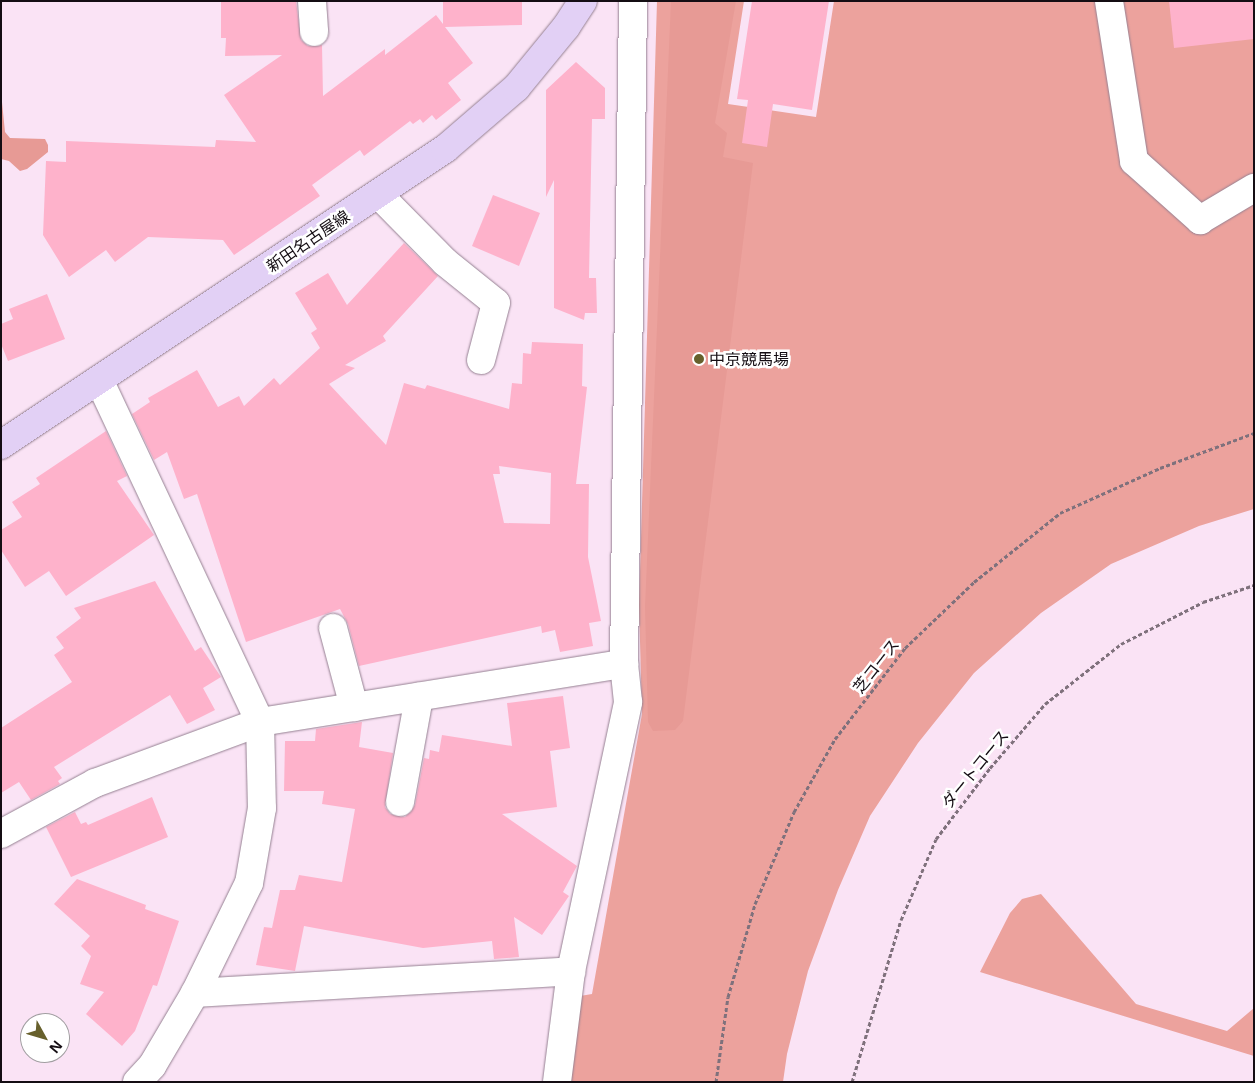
<!DOCTYPE html>
<meta charset="utf-8">
<style>
body{margin:0}
#map{position:relative;width:1255px;height:1083px;overflow:hidden;background:#fae3f5;font-family:"Open Sans","Noto Sans JP",sans-serif}
div>[style]{position:absolute}
.green>*{inset:0;background:#eca29d}
.forest>*{inset:0;background:#e79a95}
.building>*{inset:0;background:#feb2cb}
.path>*{height:3px;margin-top:-1.5px;transform-origin:0;background:repeating-linear-gradient(90deg,#7f717c 0 4px,transparent 0 6.5px)}
.roads{filter:drop-shadow(0 0 1px #958192) drop-shadow(0 0 1px #958192)}
.minor>*{height:28px;margin:-14px;padding:0 14px;transform-origin:14px;border-radius:14px;background:#fff}
.major>*{height:28px;margin:-14px;padding:0 14px;transform-origin:14px;border-radius:14px;background:#e2d0f5}
.dots>*{width:14px;height:14px;translate:-50% -50%;box-sizing:border-box;border:2px solid #fff;border-radius:50%}
span{translate:-50% -50%;white-space:nowrap;text-align:center;line-height:1.15;-webkit-text-stroke:5px #fff;paint-order:stroke}
.street-label{font-size:16px;color:#140d13}
.poi-label{font-size:16px;color:#140d13}
.left{translate:0 -50%;text-align:left}
.frame{position:absolute;inset:0;border:2px solid #140d13;pointer-events:none}
.north{position:absolute;left:20px;top:1013px;width:50px;height:50px;box-sizing:border-box;background:#fff;border:1px solid #a19ea1;border-radius:50%;rotate:129deg;font-size:14px;font-weight:700;line-height:20px;text-align:center;color:#140d13}
.north::after{content:'';display:block;margin:auto;width:18px;height:22px;background:#67602c;clip-path:polygon(50% 0,100% 100%,50% 72%,0 100%)}
</style>
<div id="map">
<div class="green">
<div style="clip-path:polygon(657px 1px,744px 1px,728px 104px,816px 117px,834px 1px,1254px 1px,1254px 509px,1199px 526px,1111px 564px,1041px 613px,974px 673px,918px 743px,870px 816px,838px 890px,808px 971px,787px 1054px,783px 1082px,544px 1082px,556px 1000px,592px 994px,642px 714px,639px 605px)"></div>
<div style="clip-path:polygon(1041px 894px,1136px 1004px,1227px 1031px,1254px 1008px,1254px 1056px,980px 972px,1010px 913px,1022px 899px)"></div>
</div>
<div class="forest">
<div style="clip-path:polygon(671px 1px,736px 1px,715px 123px,727px 133px,723px 157px,753px 163px,683px 721px,675px 730px,653px 731px,648px 722px,645px 607px)"></div>
<div style="clip-path:polygon(1px 92px,5px 132px,10px 138px,45px 139px,48px 145px,48px 152px,27px 169px,20px 171px,9px 161px,1px 159px)"></div>
</div>
<div class="building">
<div style="clip-path:polygon(221px 1px,296px 1px,301px 40px,308px 46px,322px 45px,323px 96px,385px 49px,385px 55px,436px 15px,443px 24px,443px 1px,522px 1px,522px 25px,445px 27px,473px 63px,448px 83px,461px 100px,436px 120px,432px 115px,423px 123px,420px 119px,413px 124px,410px 121px,364px 156px,360px 150px,312px 185px,320px 196px,234px 255px,223px 240px,148px 237px,115px 262px,106px 250px,69px 277px,43px 235px,46px 161px,66px 162px,66px 141px,215px 147px,216px 140px,256px 142px,224px 95px,282px 55px,225px 56px,226px 38px,221px 38px)"></div>
<div style="clip-path:polygon(752px 1px,829px 1px,812px 110px,773px 104px,767px 147px,742px 143px,748px 100px,737px 99px)"></div>
<div style="clip-path:polygon(1169px 1px,1254px 1px,1254px 39px,1174px 48px)"></div>
<div style="clip-path:polygon(576px 62px,605px 88px,605px 119px,592px 119px,589px 278px,596px 278px,597px 313px,585px 313px,584px 320px,554px 308px,554px 180px,546px 197px,546px 90px)"></div>
<div style="clip-path:polygon(493px 195px,540px 213px,519px 266px,472px 246px)"></div>
<div style="clip-path:polygon(evenodd,404px 243px,438px 276px,383px 336px,386px 341px,345px 365px,355px 368px,329px 384px,386px 445px,404px 383px,425px 389px,427px 385px,509px 409px,512px 383px,522px 384px,523px 353px,531px 354px,532px 342px,583px 344px,582px 386px,587px 387px,576px 484px,589px 484px,588px 557px,601px 621px,589px 623px,593px 646px,560px 652px,555px 630px,542px 633px,541px 626px,359px 666px,348px 624px,340px 609px,246px 642px,197px 494px,184px 499px,167px 452px,154px 460px,132px 414px,150px 402px,148px 398px,197px 370px,218px 407px,239px 396px,244px 406px,274px 378px,280px 385px,320px 348px,311px 333px,317px 329px,295px 293px,328px 273px,347px 305px,404px 243px,499px 466px,551px 473px,550px 524px,504px 523px,493px 474px,500px 474px,499px 466px)"></div>
<div style="clip-path:polygon(47px 294px,65px 339px,8px 361px,1px 344px,1px 324px,13px 319px,9px 309px)"></div>
<div style="clip-path:polygon(106px 431px,127px 476px,117px 481px,154px 535px,66px 596px,49px 571px,25px 587px,1px 550px,1px 530px,22px 517px,12px 502px,40px 484px,36px 478px)"></div>
<div style="clip-path:polygon(155px 581px,195px 651px,201px 647px,221px 677px,203px 688px,215px 710px,187px 724px,170px 695px,54px 767px,62px 778px,58px 781px,60px 784px,31px 800px,19px 782px,1px 793px,1px 728px,72px 682px,54px 655px,64px 648px,56px 637px,81px 618px,74px 608px)"></div>
<div style="clip-path:polygon(563px 696px,570px 748px,550px 751px,557px 807px,502px 814px,577px 866px,563px 892px,569px 896px,542px 935px,514px 917px,519px 957px,494px 959px,492px 941px,423px 948px,304px 926px,295px 971px,256px 965px,264px 927px,272px 928px,280px 890px,295px 890px,299px 875px,342px 882px,355px 809px,322px 804px,324px 791px,284px 791px,285px 741px,315px 741px,316px 729px,362px 722px,359px 747px,393px 753px,385px 807px,390px 814px,405px 817px,415px 805px,424px 758px,429px 759px,430px 750px,439px 752px,442px 735px,512px 746px,507px 703px)"></div>
<div style="clip-path:polygon(152px 797px,168px 837px,71px 877px,46px 827px,75px 812px,81px 824px,86px 822px,88px 825px)"></div>
<div style="clip-path:polygon(77px 879px,146px 905px,145px 909px,179px 921px,157px 986px,153px 985px,135px 1031px,122px 1046px,86px 1014px,104px 992px,80px 984px,91px 956px,81px 946px,90px 936px,54px 904px)"></div>
</div>
<div class="path">
<div style="left:716px;top:1082px;width:86px;rotate:-82deg"></div>
<div style="left:728px;top:997px;width:97px;rotate:-73.8deg"></div>
<div style="left:755px;top:904px;width:100px;rotate:-67deg"></div>
<div style="left:794px;top:812px;width:84px;rotate:-60.7deg"></div>
<div style="left:835px;top:739px;width:115px;rotate:-52.4deg"></div>
<div style="left:905px;top:648px;width:95px;rotate:-43.7deg"></div>
<div style="left:974px;top:582px;width:110px;rotate:-38.7deg"></div>
<div style="left:1060px;top:513px;width:110px;rotate:-24.2deg"></div>
<div style="left:1160px;top:468px;width:100px;rotate:-20.4deg"></div>
<div style="left:852px;top:1082px;width:169px;rotate:-73.2deg"></div>
<div style="left:901px;top:920px;width:88px;rotate:-66.6deg"></div>
<div style="left:936px;top:839px;width:89px;rotate:-52.7deg"></div>
<div style="left:990px;top:768px;width:84px;rotate:-49.3deg"></div>
<div style="left:1045px;top:704px;width:97px;rotate:-38.3deg"></div>
<div style="left:1121px;top:644px;width:92px;rotate:-27.1deg"></div>
<div style="left:1203px;top:602px;width:54px;rotate:-18.4deg"></div>
</div>
<div class="roads">
<div class="minor">
<div style="left:312px;top:1px;width:31px;rotate:86deg"></div>
<div style="left:1109px;top:1px;width:162px;rotate:81.1deg"></div>
<div style="left:1134px;top:161px;width:89px;rotate:41.8deg"></div>
<div style="left:1200px;top:220px;width:63px;rotate:-30.7deg"></div>
<div style="left:378px;top:194px;width:95px;rotate:45.4deg"></div>
<div style="left:445px;top:262px;width:65px;rotate:38.8deg"></div>
<div style="left:496px;top:303px;width:59px;rotate:104.7deg"></div>
<div style="left:99px;top:380px;width:378px;rotate:64.8deg"></div>
<div style="left:260px;top:722px;width:86px;rotate:88.7deg"></div>
<div style="left:262px;top:808px;width:76px;rotate:99.8deg"></div>
<div style="left:249px;top:883px;width:123px;rotate:116.1deg"></div>
<div style="left:195px;top:993px;width:377px;rotate:-3.3deg"></div>
<div style="left:333px;top:628px;width:82px;rotate:75.1deg"></div>
<div style="left:400px;top:802px;width:107px;rotate:-79.7deg"></div>
<div style="left:1px;top:834px;width:107px;rotate:-28.5deg"></div>
<div style="left:95px;top:783px;width:176px;rotate:-20.3deg"></div>
<div style="left:260px;top:722px;width:369px;rotate:-9.1deg"></div>
<div style="left:137px;top:1082px;width:22px;rotate:-47deg"></div>
<div style="left:152px;top:1066px;width:85px;rotate:-59.5deg"></div>
<div style="left:557px;top:1082px;width:112px;rotate:-82.8deg"></div>
<div style="left:571px;top:971px;width:275px;rotate:-78deg"></div>
<div style="left:628px;top:702px;width:38px;rotate:-96deg"></div>
<div style="left:624px;top:664px;width:663px;rotate:-89.22deg"></div>
</div>
<div class="major">
<div style="left:1px;top:445px;width:534px;rotate:-33.69deg"></div>
<div style="left:445px;top:149px;width:94px;rotate:-40.7deg"></div>
<div style="left:516px;top:88px;width:79px;rotate:-50.7deg"></div>
<div style="left:566px;top:27px;width:31px;rotate:-57deg"></div>
</div>
</div>
<div class="dots">
<div style="left:699px;top:359px;background:#67602c"></div>
</div>
<div class="street-label">
<span style="left:308px;top:241px;rotate:-34deg">新田名古屋線</span>
<span style="left:876px;top:666px;rotate:-52deg">芝コース</span>
<span style="left:975px;top:769px;rotate:-51deg">ダートコース</span>
</div>
<div class="poi-label">
<span class="left" style="left:709px;top:359px">中京競馬場</span>
</div>
<div class="frame"></div>
<div class="north">N</div>
</div>
